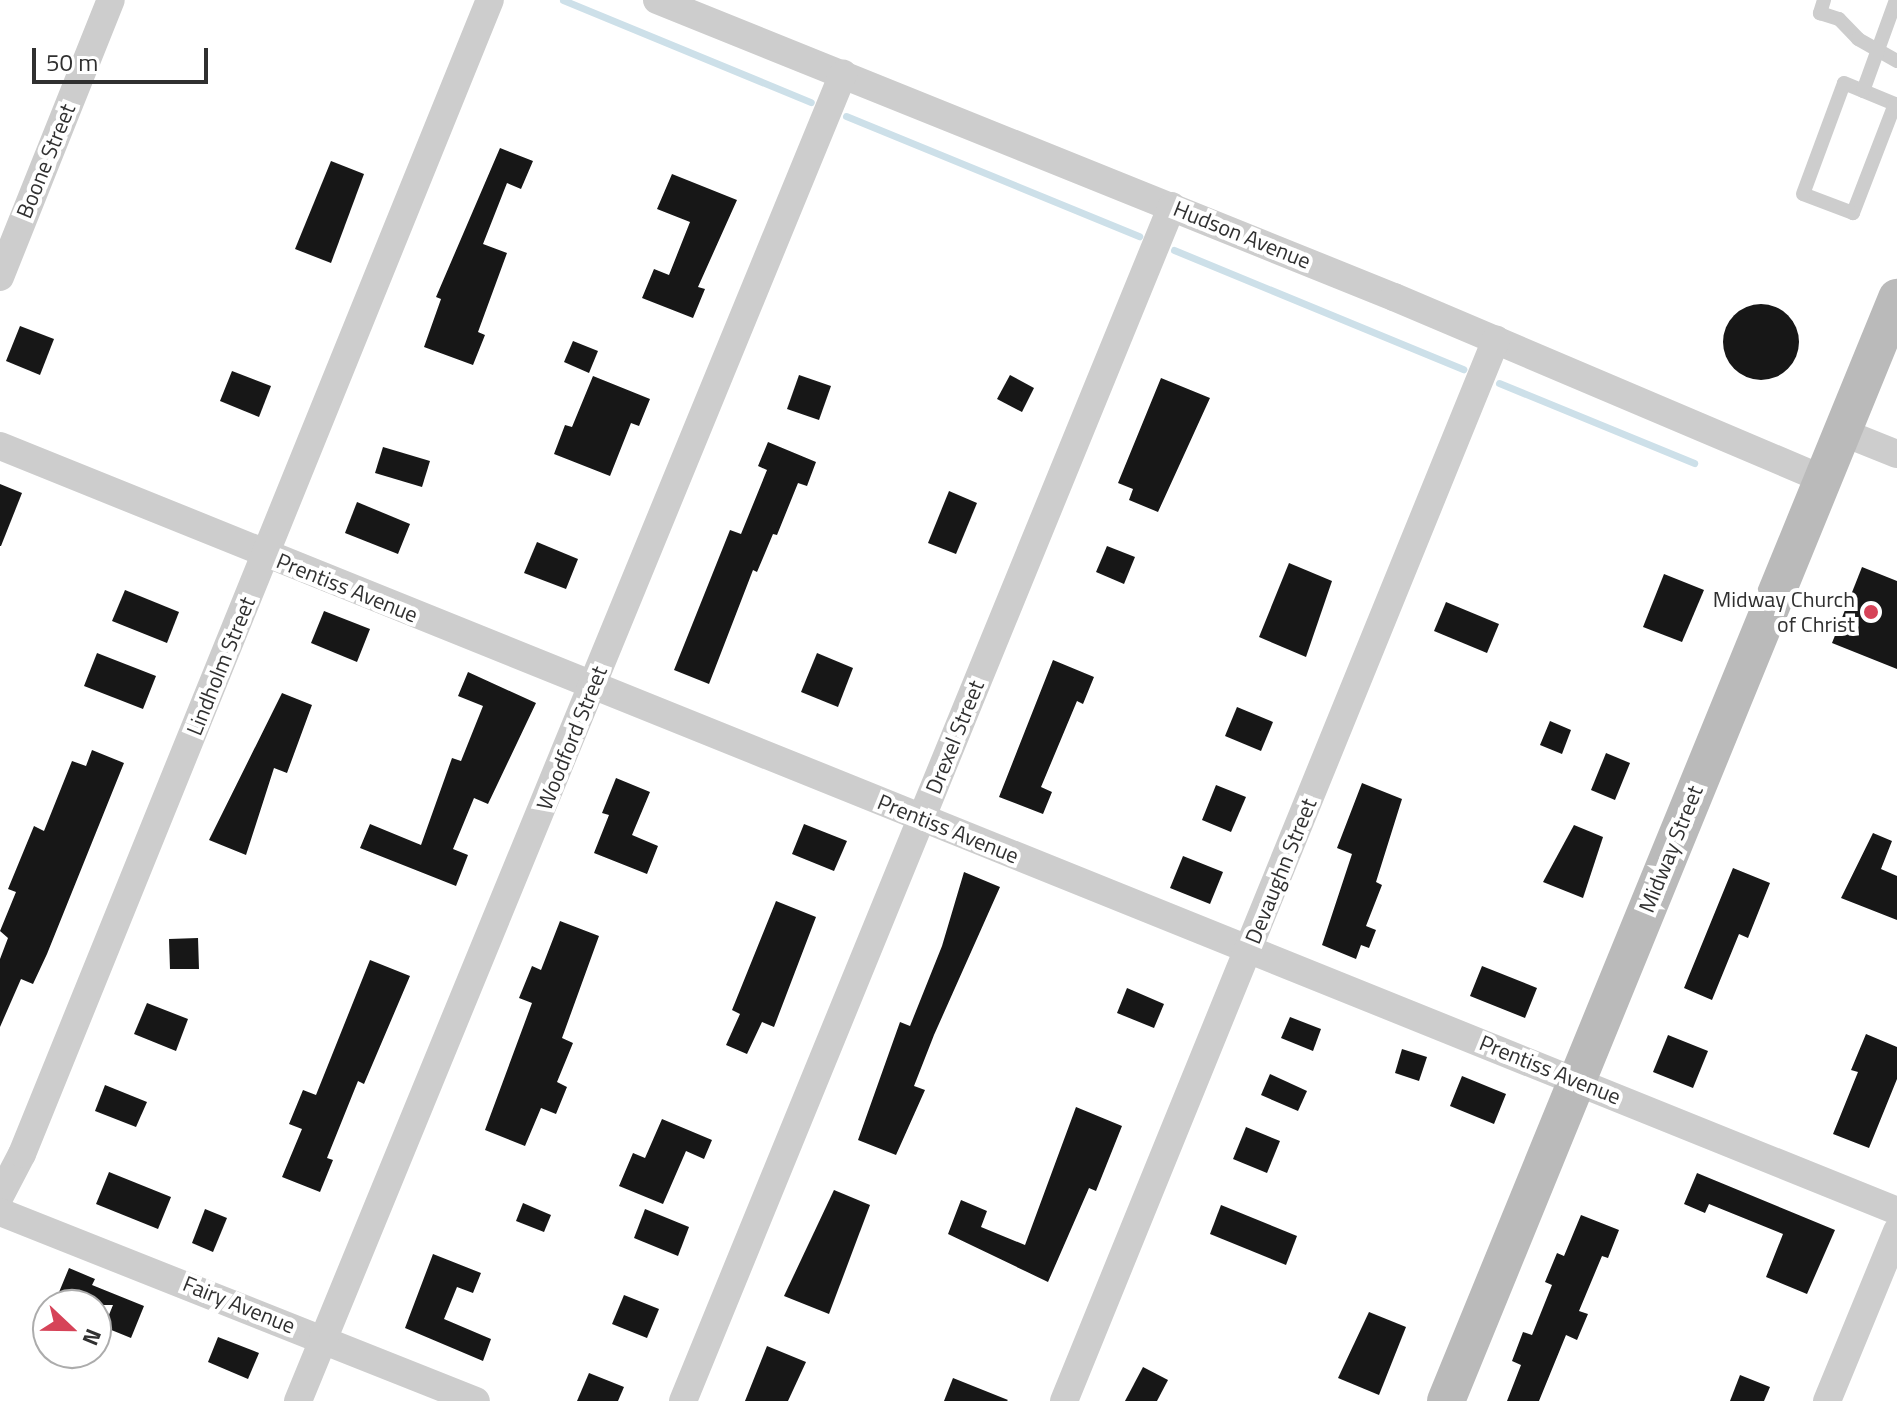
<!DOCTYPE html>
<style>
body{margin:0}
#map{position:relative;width:1897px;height:1401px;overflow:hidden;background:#fff;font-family:"Titillium Web",sans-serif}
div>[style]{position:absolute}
.stream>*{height:7px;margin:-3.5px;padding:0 3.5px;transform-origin:3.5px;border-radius:3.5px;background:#cde0e9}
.building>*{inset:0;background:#171717}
.round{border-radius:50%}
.lane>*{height:14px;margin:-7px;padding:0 7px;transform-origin:7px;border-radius:7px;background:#cdcdcd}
.street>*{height:28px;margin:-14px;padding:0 14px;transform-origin:14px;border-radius:14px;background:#cdcdcd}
.secondary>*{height:38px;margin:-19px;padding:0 19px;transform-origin:19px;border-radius:19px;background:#bababa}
.dots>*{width:22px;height:22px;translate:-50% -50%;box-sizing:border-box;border:4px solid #fff;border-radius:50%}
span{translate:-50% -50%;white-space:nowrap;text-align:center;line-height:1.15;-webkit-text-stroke:8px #fff;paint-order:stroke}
.street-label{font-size:22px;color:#303030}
.poi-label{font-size:22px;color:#303030}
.right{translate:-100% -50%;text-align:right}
.north{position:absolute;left:32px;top:1289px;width:80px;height:80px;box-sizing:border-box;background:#fff;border:2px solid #acacac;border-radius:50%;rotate:112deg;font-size:22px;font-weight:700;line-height:32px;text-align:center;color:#303030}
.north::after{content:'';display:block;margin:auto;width:28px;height:36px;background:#d64358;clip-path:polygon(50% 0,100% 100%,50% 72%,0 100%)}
.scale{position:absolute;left:32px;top:48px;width:176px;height:36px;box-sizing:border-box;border:4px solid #303030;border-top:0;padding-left:10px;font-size:24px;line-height:28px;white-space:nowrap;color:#303030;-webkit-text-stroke:6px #fff;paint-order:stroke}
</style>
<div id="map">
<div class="stream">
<div style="left:563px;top:0;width:268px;rotate:22.4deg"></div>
<div style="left:846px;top:116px;width:317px;rotate:22.3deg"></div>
<div style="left:1174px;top:250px;width:313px;rotate:22.4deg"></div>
<div style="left:1499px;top:383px;width:211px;rotate:22.3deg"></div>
</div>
<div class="building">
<div style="clip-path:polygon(500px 148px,533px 161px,521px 189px,507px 183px,483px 244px,507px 253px,478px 332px,485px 335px,473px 365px,424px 347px,441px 299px,436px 297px)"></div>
<div style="clip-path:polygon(331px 161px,364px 174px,331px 263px,295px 249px)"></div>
<div style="clip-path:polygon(672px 174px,737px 200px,698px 287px,705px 289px,693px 318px,642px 298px,654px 269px,669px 275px,690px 222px,657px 209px)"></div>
<div class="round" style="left:1723px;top:304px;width:76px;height:76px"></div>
<div style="clip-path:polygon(20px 326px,54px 339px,40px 375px,6px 361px)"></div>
<div style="clip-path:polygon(573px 341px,598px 351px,589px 373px,564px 362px)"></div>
<div style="clip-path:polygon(232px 371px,271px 386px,259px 417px,220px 401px)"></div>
<div style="clip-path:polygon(799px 375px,831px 386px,819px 420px,787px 409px)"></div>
<div style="clip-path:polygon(1010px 375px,1034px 388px,1022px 412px,997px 399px)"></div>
<div style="clip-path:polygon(593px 376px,650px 399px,639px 426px,631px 423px,610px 476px,554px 454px,565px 425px,572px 427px)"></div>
<div style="clip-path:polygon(1161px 378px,1210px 398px,1158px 512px,1129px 500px,1133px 489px,1118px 483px)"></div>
<div style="clip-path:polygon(768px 442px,816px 462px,807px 486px,798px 483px,777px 535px,773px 534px,757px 572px,753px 570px,709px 684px,674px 670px,730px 530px,741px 534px,767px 470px,758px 466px)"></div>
<div style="clip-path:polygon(383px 447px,430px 461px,422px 487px,375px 473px)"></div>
<div style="clip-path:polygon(0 484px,22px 493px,1px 546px,0 546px)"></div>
<div style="clip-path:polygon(949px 491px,977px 503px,956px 554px,928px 543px)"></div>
<div style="clip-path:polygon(357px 502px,410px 524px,398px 554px,345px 533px)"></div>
<div style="clip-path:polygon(537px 542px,578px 559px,566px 589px,524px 573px)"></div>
<div style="clip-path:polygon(1107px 546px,1135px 557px,1124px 584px,1096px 572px)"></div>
<div style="clip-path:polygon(1289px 563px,1332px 581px,1306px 657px,1259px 637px)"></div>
<div style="clip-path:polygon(1862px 567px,1897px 581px,1897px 669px,1832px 643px)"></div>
<div style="clip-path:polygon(1664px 574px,1704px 590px,1682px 642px,1643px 627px)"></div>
<div style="clip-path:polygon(125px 590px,179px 612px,167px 643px,112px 621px)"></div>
<div style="clip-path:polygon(1446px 602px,1499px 624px,1487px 653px,1434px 631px)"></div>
<div style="clip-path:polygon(324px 611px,370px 629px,357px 662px,311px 643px)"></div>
<div style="clip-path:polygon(97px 653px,156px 676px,143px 709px,84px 686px)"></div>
<div style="clip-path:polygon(817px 653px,853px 668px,838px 707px,801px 692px)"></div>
<div style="clip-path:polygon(1053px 660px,1094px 677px,1083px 704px,1077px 701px,1041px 787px,1052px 792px,1043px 814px,999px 797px)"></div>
<div style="clip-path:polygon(468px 672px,536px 703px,488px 804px,474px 798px,453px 849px,468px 855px,456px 886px,360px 848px,370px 824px,421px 845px,452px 758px,461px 761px,483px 706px,458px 696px)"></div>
<div style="clip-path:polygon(282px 693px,312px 705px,287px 773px,274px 768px,246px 855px,209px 840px)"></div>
<div style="clip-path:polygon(1237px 707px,1273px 722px,1261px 751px,1225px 736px)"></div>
<div style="clip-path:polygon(1550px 721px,1571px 730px,1562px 754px,1540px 745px)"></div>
<div style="clip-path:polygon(92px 750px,124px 763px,47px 954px,33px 984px,21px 979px,0 1027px,0 959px,8px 938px,0 931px,16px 892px,8px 889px,34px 826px,44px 831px,72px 761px,86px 766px)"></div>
<div style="clip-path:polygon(1606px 753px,1630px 763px,1615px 800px,1591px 790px)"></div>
<div style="clip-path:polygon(616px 778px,650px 792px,632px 835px,658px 846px,647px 874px,594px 853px,609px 815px,602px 813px)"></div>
<div style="clip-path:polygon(1362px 783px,1402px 799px,1376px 882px,1382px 885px,1366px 926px,1376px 930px,1369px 948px,1361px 945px,1356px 959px,1322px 945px,1352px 854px,1337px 848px)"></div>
<div style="clip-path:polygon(1216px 785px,1246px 797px,1231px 832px,1202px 820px)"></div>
<div style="clip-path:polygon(804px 824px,847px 841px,834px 871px,792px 854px)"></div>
<div style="clip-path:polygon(1574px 825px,1603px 837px,1583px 898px,1543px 882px)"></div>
<div style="clip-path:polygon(1873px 833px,1892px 841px,1881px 869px,1897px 876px,1897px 920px,1841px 898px)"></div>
<div style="clip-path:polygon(1183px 856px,1223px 872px,1210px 904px,1170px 888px)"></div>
<div style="clip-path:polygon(1733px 868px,1770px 883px,1748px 938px,1739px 934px,1712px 1000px,1684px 988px)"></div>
<div style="clip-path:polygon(964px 872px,1000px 887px,934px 1035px,914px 1086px,925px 1090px,896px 1155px,858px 1140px,900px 1022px,910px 1026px,942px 946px)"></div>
<div style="clip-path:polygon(776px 901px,816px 917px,774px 1027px,762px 1022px,747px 1054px,726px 1045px,740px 1014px,732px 1010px)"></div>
<div style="clip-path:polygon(560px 921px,599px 936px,562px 1038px,573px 1043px,557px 1082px,567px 1087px,556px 1114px,541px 1108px,525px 1146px,485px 1130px,532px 1003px,519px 998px,532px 966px,541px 970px)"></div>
<div style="clip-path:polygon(198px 938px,199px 969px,170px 969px,169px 939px)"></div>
<div style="clip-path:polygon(370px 960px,410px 976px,364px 1084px,358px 1081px,327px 1158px,333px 1160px,320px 1192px,282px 1177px,302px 1129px,289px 1124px,303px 1090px,316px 1095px)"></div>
<div style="clip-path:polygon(1482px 966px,1537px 988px,1525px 1018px,1470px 996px)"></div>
<div style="clip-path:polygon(1127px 988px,1164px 1004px,1154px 1028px,1117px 1013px)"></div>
<div style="clip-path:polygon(147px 1003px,188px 1019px,176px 1051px,134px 1034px)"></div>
<div style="clip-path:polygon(1290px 1017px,1321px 1029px,1313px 1051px,1281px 1038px)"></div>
<div style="clip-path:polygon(1866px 1034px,1897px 1047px,1897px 1079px,1869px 1148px,1833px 1134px,1858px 1072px,1851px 1070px)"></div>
<div style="clip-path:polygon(1668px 1035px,1708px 1051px,1693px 1088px,1653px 1072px)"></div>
<div style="clip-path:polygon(1402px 1049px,1427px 1057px,1419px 1081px,1395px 1073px)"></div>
<div style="clip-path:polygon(1270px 1074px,1307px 1091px,1298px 1111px,1261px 1095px)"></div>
<div style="clip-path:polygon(1462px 1076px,1506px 1094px,1494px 1124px,1450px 1106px)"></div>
<div style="clip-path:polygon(105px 1085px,147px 1102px,136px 1127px,95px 1111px)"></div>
<div style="clip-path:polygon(1076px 1107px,1122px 1126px,1096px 1191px,1089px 1188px,1048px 1282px,948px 1234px,961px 1200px,987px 1211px,981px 1227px,1025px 1245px)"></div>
<div style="clip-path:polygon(662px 1119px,712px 1140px,704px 1159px,686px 1151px,663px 1204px,619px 1186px,633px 1153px,645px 1158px)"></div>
<div style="clip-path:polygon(1246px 1127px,1280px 1141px,1267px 1173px,1233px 1159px)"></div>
<div style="clip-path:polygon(109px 1172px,171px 1197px,158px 1229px,96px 1204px)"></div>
<div style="clip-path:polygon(1697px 1173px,1835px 1230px,1807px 1294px,1766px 1277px,1783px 1234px,1709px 1204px,1705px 1213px,1684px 1204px)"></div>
<div style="clip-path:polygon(834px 1190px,870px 1205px,829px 1314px,784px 1296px)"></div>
<div style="clip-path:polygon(523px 1203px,551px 1215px,544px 1232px,516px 1221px)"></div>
<div style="clip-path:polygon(1221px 1205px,1297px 1236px,1286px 1265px,1210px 1234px)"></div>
<div style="clip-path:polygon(205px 1209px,227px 1218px,213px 1252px,192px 1243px)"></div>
<div style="clip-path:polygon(645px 1209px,689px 1227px,678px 1256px,634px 1238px)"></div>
<div style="clip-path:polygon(1581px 1215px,1619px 1230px,1608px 1258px,1602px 1256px,1579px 1311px,1588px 1314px,1577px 1340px,1566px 1335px,1539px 1401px,1507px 1401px,1521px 1365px,1512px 1361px,1523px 1332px,1532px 1335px,1552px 1285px,1545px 1282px,1557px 1253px,1564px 1256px)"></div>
<div style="clip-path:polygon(433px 1254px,481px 1273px,473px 1293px,457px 1287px,444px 1319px,491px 1339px,483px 1361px,405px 1328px)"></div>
<div style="clip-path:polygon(69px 1268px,95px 1279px,92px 1285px,144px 1306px,131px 1338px,104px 1327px,113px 1305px,76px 1305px,57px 1297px)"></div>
<div style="clip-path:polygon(624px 1295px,659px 1309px,647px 1338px,612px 1324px)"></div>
<div style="clip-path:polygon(1369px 1312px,1406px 1327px,1379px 1395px,1338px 1378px)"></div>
<div style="clip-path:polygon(218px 1337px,259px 1353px,248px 1379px,208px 1362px)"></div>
<div style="clip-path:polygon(767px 1346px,806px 1362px,788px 1401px,745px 1401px)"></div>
<div style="clip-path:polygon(1143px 1367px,1168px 1380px,1157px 1401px,1125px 1401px)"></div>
<div style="clip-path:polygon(589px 1373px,624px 1387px,618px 1401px,577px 1401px)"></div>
<div style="clip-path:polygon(1740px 1375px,1770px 1387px,1764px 1401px,1730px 1401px)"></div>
<div style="clip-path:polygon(953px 1378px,1008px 1400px,1007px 1401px,944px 1401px)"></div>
</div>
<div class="lane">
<div style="left:1824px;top:0;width:14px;rotate:107deg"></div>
<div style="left:1820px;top:13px;width:20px;rotate:18deg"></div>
<div style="left:1839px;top:19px;width:28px;rotate:46deg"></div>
<div style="left:1858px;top:39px;width:45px;rotate:29.4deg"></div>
<div style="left:1844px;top:83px;width:55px;rotate:22.4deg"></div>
<div style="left:1895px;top:104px;width:117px;rotate:111.1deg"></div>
<div style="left:1853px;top:213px;width:53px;rotate:-159.2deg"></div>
<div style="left:1803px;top:194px;width:118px;rotate:-69.7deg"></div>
<div style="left:1863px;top:91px;width:97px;rotate:-70.1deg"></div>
</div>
<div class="street">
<div style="left:657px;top:0;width:795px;rotate:21.95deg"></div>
<div style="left:1394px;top:297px;width:466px;rotate:23deg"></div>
<div style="left:0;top:277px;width:298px;rotate:-68.2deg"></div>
<div style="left:1842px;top:432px;width:59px;rotate:21.8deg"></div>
<div style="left:0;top:446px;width:2045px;rotate:21.96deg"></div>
<div style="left:0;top:1196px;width:47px;rotate:-62.4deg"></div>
<div style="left:22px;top:1154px;width:1245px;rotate:-67.93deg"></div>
<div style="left:0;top:1212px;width:512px;rotate:21.66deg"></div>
<div style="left:298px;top:1401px;width:1435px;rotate:-67.67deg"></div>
<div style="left:683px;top:1401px;width:1291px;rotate:-67.75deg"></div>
<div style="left:1064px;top:1401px;width:1146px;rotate:-67.85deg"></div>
<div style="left:1827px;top:1401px;width:184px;rotate:-67.6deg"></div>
</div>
<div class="secondary">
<div style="left:1446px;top:1401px;width:1192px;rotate:-67.76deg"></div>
</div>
<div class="dots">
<div style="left:1871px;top:612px;background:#d64358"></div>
</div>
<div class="street-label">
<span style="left:46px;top:161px;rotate:-68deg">Boone Street</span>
<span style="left:1242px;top:235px;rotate:22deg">Hudson Avenue</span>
<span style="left:347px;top:588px;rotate:22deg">Prentiss Avenue</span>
<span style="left:221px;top:666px;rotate:-68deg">Lindholm Street</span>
<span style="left:955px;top:737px;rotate:-68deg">Drexel Street</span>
<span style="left:572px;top:738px;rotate:-68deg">Woodford Street</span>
<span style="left:948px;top:829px;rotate:22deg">Prentiss Avenue</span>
<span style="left:1671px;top:849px;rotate:-68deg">Midway Street</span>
<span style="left:1281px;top:871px;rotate:-68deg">Devaughn Street</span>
<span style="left:1550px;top:1070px;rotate:22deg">Prentiss Avenue</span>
<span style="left:239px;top:1305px;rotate:22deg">Fairy Avenue</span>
</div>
<div class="poi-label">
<span class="right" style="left:1855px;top:612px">Midway Church<br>of Christ</span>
</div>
<div class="north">N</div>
<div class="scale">50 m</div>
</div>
